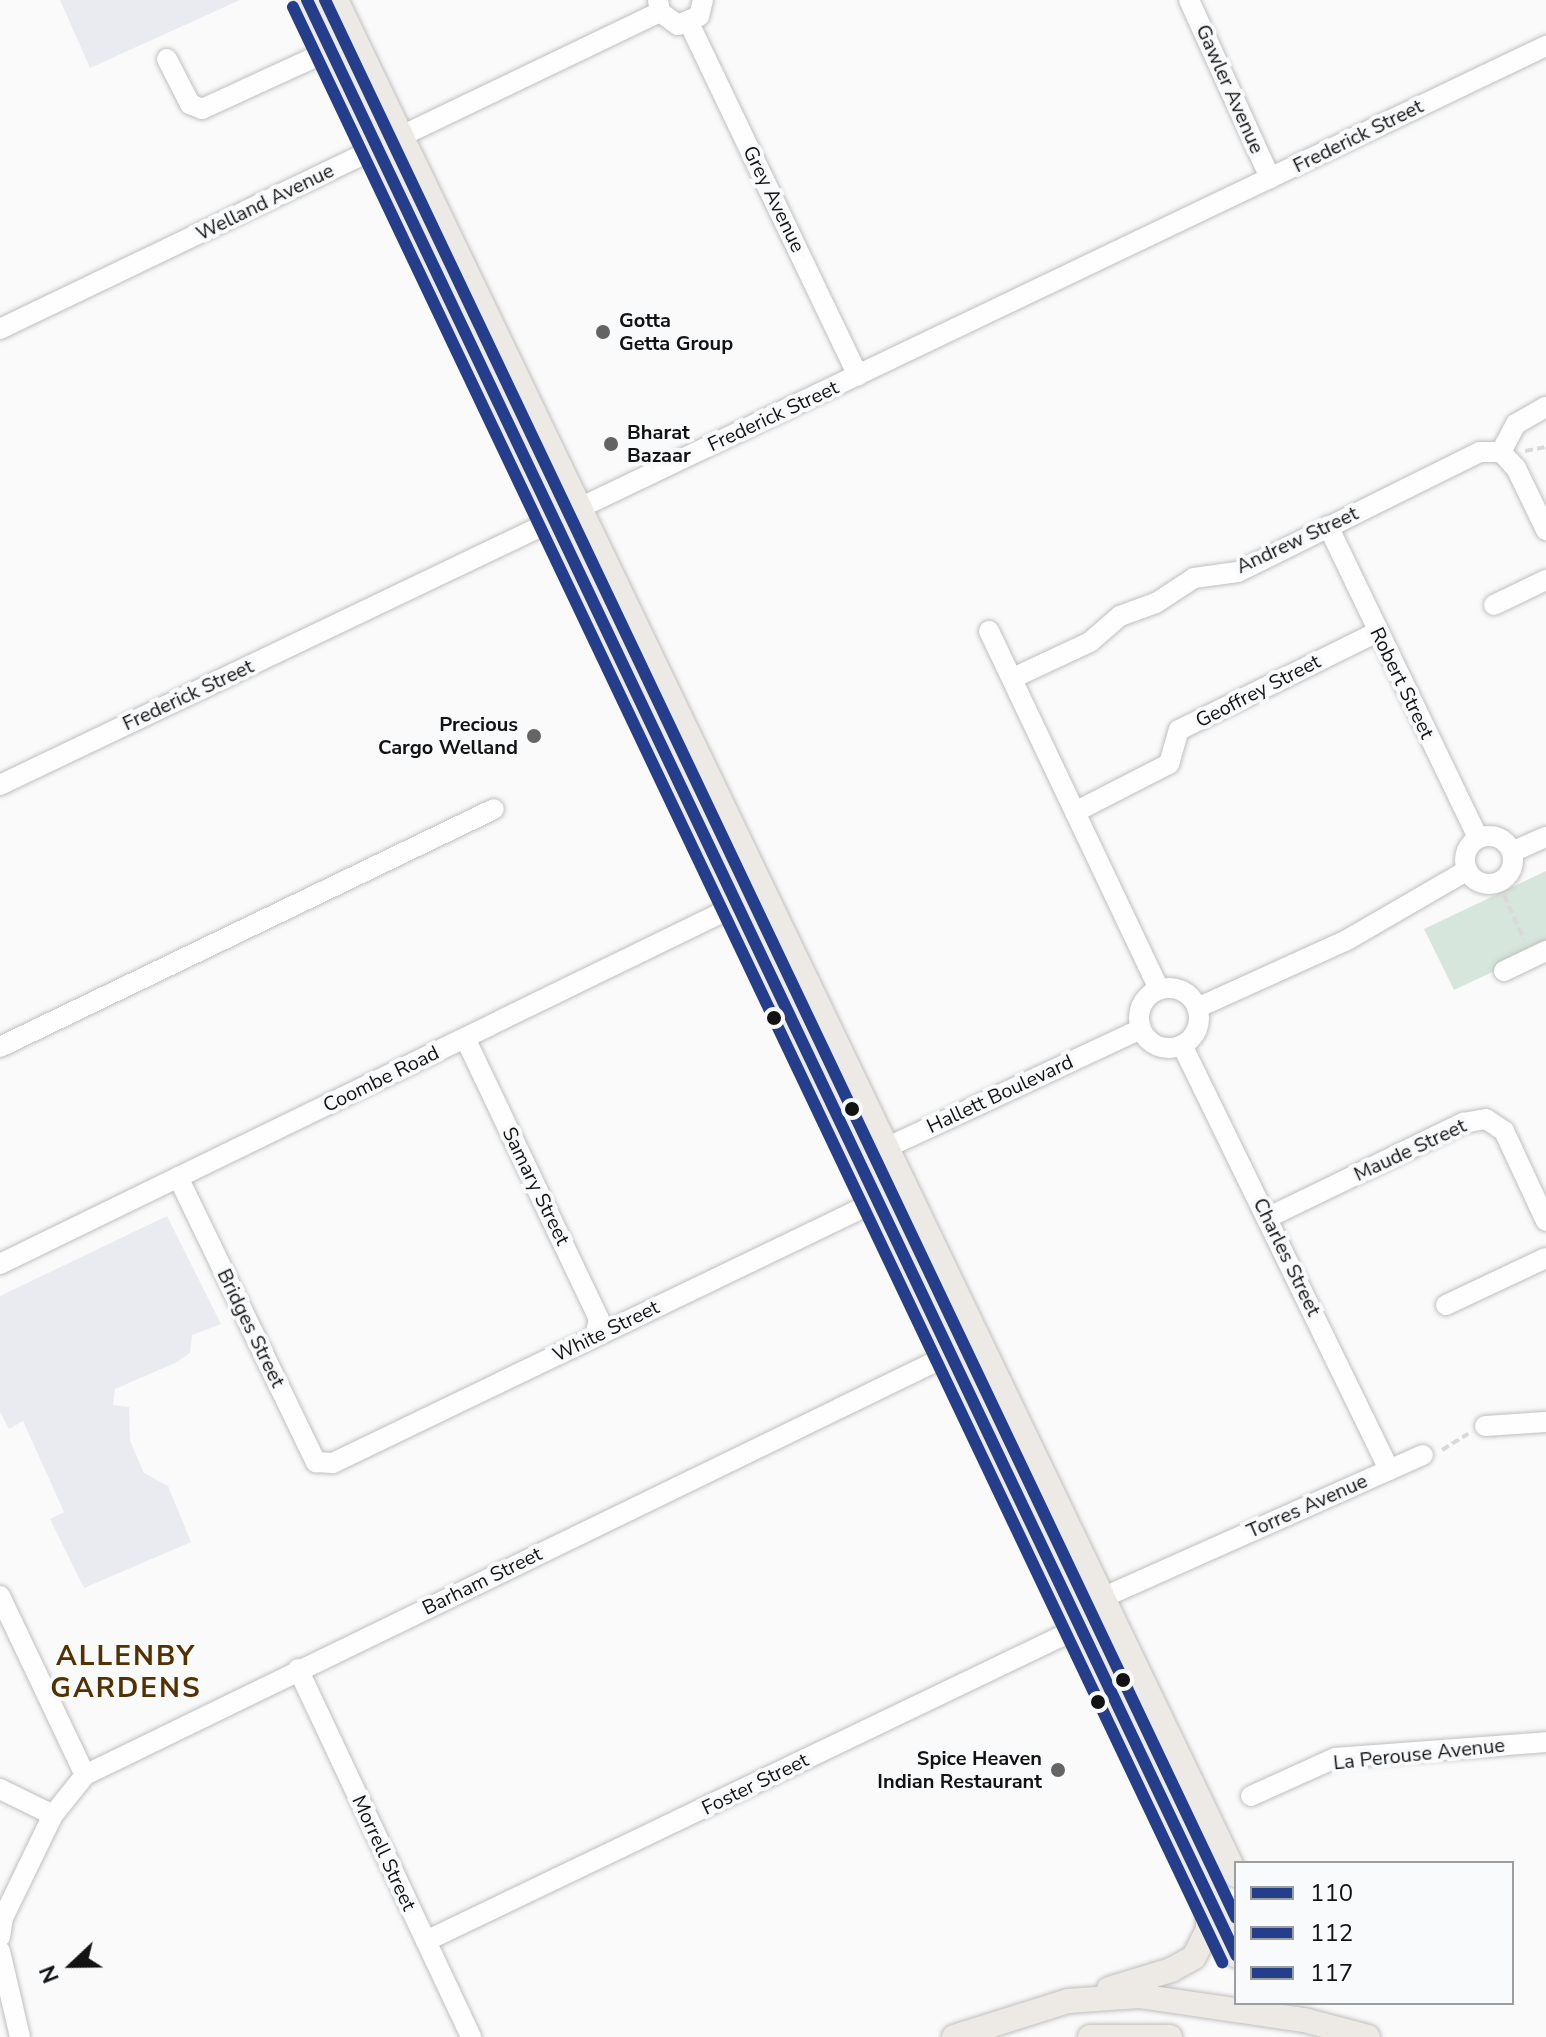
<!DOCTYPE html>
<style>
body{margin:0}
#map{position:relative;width:1546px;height:2037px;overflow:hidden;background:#fafafa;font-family:"Nunito Sans",sans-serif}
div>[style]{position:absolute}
.built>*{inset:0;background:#eaebf0}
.green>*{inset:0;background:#d6e6dc}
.path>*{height:4px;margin-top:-2px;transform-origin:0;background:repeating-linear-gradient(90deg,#d9d9da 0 8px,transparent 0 12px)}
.roads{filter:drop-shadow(0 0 2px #bfbfbf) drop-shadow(0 0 2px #bfbfbf)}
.minor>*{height:20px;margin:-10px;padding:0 10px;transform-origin:10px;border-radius:10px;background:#fefefe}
.minor>.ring{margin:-10px;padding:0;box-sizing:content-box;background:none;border:20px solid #fefefe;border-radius:50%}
.major>*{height:24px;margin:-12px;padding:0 12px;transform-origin:12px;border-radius:12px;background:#edeae5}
.bus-1>*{height:12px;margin:-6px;padding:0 6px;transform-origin:6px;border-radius:6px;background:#243e8c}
.bus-2>*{height:12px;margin:-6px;padding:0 6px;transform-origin:6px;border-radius:6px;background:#243e8c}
.bus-3>*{height:12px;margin:-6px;padding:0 6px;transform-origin:6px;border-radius:6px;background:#243e8c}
.dots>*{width:22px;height:22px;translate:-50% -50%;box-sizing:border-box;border:4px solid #f9fafb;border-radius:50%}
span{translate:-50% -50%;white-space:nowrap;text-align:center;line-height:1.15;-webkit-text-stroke:8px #f9fafb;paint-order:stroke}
.street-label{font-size:20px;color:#131314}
.poi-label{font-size:20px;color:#131314;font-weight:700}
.left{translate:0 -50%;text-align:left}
.right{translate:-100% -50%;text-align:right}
.district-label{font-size:28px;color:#563100;font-weight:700;letter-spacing:2px}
.legend{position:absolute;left:1234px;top:1861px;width:280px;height:144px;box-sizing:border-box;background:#f9fafb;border:2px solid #9d9e9f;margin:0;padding:10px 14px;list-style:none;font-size:24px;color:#131314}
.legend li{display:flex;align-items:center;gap:16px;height:40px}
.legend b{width:40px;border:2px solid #9d9e9f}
.north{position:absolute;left:32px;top:1925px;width:80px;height:80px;-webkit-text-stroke:6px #f9fafb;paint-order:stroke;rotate:248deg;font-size:22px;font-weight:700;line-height:32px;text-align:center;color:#131314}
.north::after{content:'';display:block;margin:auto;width:28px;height:36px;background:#131314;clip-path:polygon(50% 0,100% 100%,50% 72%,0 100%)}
</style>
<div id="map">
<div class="built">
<div style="clip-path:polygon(60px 0,240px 0,90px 68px)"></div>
<div style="clip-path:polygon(167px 1216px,221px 1324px,192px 1335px,190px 1353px,175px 1363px,115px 1389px,113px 1405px,129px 1407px,130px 1441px,144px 1473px,168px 1486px,191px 1542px,84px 1588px,50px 1519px,64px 1512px,23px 1421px,9px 1429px,0 1412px,0 1296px)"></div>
</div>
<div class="green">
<div style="clip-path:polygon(1546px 871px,1546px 947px,1454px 990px,1424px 929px)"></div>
</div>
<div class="path">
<div style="left:1525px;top:451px;width:21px;rotate:-11deg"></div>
<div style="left:1499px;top:884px;width:61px;rotate:65.9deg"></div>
<div style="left:1442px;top:1450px;width:31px;rotate:-32deg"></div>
</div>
<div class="roads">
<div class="minor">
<div style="left:658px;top:0;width:12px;rotate:81deg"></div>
<div style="left:660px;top:12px;width:22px;rotate:36deg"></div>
<div style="left:678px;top:25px;width:23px;rotate:-23deg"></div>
<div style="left:699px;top:16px;width:16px;rotate:-76deg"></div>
<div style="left:1189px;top:0;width:196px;rotate:65.5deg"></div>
<div style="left:689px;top:23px;width:391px;rotate:64.4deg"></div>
<div style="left:167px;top:59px;width:51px;rotate:62.9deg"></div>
<div style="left:190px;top:104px;width:13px;rotate:23deg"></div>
<div style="left:202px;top:109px;width:142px;rotate:-24.6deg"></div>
<div style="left:0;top:329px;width:732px;rotate:-25.66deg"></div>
<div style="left:1501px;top:452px;width:22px;rotate:47deg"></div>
<div style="left:1516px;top:468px;width:69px;rotate:64.2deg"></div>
<div style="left:1501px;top:452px;width:32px;rotate:-62deg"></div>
<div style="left:1516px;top:424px;width:34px;rotate:-30deg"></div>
<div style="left:1328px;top:526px;width:346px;rotate:64.3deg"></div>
<div style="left:1494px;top:605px;width:58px;rotate:-25.7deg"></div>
<div style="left:989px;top:631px;width:396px;rotate:64.6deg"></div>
<div style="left:1013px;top:678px;width:85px;rotate:-25.1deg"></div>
<div style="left:1090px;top:642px;width:40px;rotate:-41deg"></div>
<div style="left:1120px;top:616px;width:38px;rotate:-20deg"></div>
<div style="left:1156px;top:603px;width:45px;rotate:-33.3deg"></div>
<div style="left:1194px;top:578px;width:44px;rotate:-7.8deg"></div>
<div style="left:1238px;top:572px;width:270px;rotate:-26.4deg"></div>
<div style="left:1480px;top:452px;width:21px"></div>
<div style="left:0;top:785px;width:1714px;rotate:-25.55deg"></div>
<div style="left:1075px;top:812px;width:106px;rotate:-27.1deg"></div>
<div style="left:1169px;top:764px;width:35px;rotate:-74deg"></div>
<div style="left:1179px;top:730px;width:221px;rotate:-26.3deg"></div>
<div class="ring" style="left:1465px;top:836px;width:28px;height:28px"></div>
<div style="left:1512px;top:852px;width:37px;rotate:-24deg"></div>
<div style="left:1504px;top:971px;width:47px;rotate:-25.5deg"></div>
<div class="ring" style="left:1139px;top:988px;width:40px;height:40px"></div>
<div style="left:1197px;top:1008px;width:165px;rotate:-24.4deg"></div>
<div style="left:1347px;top:940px;width:138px;rotate:-30.1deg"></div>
<div style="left:465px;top:1038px;width:311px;rotate:64.5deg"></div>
<div style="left:599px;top:1319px;width:17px;rotate:103deg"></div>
<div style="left:1182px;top:1045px;width:473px;rotate:64deg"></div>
<div style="left:0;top:1047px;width:548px;rotate:-25.72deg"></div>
<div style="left:860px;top:1160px;width:310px;rotate:-25deg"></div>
<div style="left:178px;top:1177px;width:317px;rotate:64.2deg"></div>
<div style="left:316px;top:1462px;width:17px;rotate:3deg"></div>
<div style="left:333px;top:1463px;width:606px;rotate:-25.72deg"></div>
<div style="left:1269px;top:1217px;width:216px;rotate:-25.9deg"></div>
<div style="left:1463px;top:1123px;width:23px;rotate:-10deg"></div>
<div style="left:1486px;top:1119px;width:22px;rotate:34deg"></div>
<div style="left:1504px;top:1131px;width:99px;rotate:65deg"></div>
<div style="left:0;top:1264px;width:848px;rotate:-25.96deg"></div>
<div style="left:1446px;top:1305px;width:110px;rotate:-25.2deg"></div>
<div style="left:1485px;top:1426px;width:61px;rotate:-3.8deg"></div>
<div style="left:0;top:1596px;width:198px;rotate:64.6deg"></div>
<div style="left:298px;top:1669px;width:407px;rotate:64.8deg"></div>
<div style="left:0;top:1789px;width:59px;rotate:26.1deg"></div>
<div style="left:53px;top:1815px;width:51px;rotate:-51.3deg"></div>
<div style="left:85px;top:1775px;width:995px;rotate:-25.92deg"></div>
<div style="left:1251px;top:1796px;width:92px;rotate:-24.3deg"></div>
<div style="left:1335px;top:1758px;width:212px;rotate:-4.3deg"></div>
<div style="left:0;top:1937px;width:19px;rotate:-81deg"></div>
<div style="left:3px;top:1918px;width:114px;rotate:-64.1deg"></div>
<div style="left:426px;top:1941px;width:729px;rotate:-25.62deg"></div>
<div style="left:1083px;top:1626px;width:36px;rotate:-54deg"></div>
<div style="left:1104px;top:1597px;width:349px;rotate:-24deg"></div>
<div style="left:0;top:1951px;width:88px;rotate:76.9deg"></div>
</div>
<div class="major">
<div style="left:307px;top:0;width:2165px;rotate:64.58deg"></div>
<div style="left:336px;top:0;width:2080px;rotate:64.36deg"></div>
<div style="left:1109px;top:1989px;width:65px;rotate:-17deg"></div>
<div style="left:1171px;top:1970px;width:26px;rotate:-29deg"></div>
<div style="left:1194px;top:1957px;width:30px;rotate:-63deg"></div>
<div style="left:1208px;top:1930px;width:29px;rotate:-90deg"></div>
<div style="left:954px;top:2037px;width:120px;rotate:-17.5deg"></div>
<div style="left:1068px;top:2001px;width:71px;rotate:-4deg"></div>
<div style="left:1139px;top:1996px;width:167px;rotate:8.3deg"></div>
<div style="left:1304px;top:2020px;width:66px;rotate:14.9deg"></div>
<div style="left:1090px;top:2037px;width:80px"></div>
</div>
</div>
<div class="bus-1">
<div style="left:307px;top:0;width:2165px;rotate:64.58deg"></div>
</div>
<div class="bus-2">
<div style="left:293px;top:7px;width:2165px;rotate:64.58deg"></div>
</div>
<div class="bus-3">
<div style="left:325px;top:0;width:2123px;rotate:64.59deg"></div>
</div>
<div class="dots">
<div style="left:603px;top:332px;background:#646464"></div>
<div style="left:611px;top:444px;background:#646464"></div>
<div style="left:534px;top:736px;background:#646464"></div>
<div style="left:774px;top:1018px;background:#131314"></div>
<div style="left:852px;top:1109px;background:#131314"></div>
<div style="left:1123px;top:1680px;background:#131314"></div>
<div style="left:1098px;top:1702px;background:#131314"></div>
<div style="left:1058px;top:1770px;background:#646464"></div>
</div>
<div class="street-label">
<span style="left:1230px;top:89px;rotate:66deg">Gawler Avenue</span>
<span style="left:1358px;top:136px;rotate:-26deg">Frederick Street</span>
<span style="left:774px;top:199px;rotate:64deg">Grey Avenue</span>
<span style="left:265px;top:202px;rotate:-26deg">Welland Avenue</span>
<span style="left:773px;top:416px;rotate:-25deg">Frederick Street</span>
<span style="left:1297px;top:540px;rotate:-25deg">Andrew Street</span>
<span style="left:1402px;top:683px;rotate:64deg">Robert Street</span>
<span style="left:1258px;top:691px;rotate:-27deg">Geoffrey Street</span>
<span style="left:188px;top:695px;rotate:-25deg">Frederick Street</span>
<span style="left:381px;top:1079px;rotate:-26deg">Coombe Road</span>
<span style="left:1000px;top:1094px;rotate:-25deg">Hallett Boulevard</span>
<span style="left:1410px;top:1150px;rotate:-25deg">Maude Street</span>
<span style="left:536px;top:1186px;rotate:64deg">Samary Street</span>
<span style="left:1287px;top:1257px;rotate:64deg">Charles Street</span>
<span style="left:251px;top:1328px;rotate:64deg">Bridges Street</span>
<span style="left:606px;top:1331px;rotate:-26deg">White Street</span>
<span style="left:1307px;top:1506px;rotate:-24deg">Torres Avenue</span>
<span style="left:482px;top:1581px;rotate:-26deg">Barham Street</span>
<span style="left:1419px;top:1754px;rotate:-6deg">La Perouse Avenue</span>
<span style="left:755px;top:1784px;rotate:-26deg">Foster Street</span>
<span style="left:384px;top:1853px;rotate:65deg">Morrell Street</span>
</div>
<div class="poi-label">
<span class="left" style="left:619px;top:332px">Gotta<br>Getta Group</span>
<span class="left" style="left:627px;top:444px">Bharat<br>Bazaar</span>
<span class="right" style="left:518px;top:736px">Precious<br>Cargo Welland</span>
<span class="right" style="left:1042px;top:1770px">Spice Heaven<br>Indian Restaurant</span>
</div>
<div class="district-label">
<span style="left:126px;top:1672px">ALLENBY<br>GARDENS</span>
</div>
<ul class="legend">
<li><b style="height:10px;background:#243e8c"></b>110</li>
<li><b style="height:10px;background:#243e8c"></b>112</li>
<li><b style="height:10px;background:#243e8c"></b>117</li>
</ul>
<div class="north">N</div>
</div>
